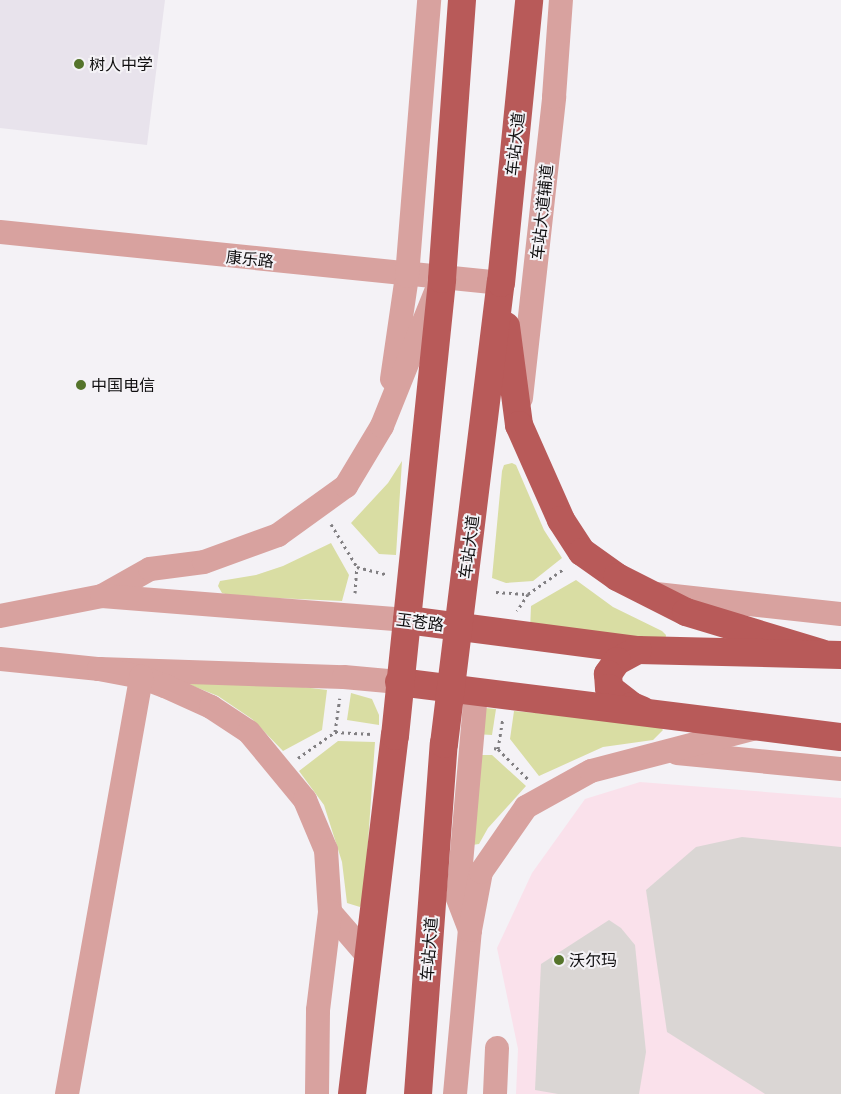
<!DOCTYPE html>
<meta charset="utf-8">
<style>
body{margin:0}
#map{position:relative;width:841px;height:1094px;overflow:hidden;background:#f4f2f6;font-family:"PT Serif","Noto Sans SC",serif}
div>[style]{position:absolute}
.commercial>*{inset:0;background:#fae1eb}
.built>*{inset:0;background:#e8e3ec}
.green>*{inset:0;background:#d9dda3}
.building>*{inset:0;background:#dad6d4}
.path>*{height:3px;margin-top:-1.5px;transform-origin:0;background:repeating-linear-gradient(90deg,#817f82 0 2.5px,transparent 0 6.5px)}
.minor>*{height:24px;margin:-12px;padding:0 12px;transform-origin:12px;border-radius:12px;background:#d8a29f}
.major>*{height:28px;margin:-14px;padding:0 14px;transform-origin:14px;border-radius:14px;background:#b85a59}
.dots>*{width:14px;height:14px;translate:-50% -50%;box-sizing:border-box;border:2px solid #f4f2f6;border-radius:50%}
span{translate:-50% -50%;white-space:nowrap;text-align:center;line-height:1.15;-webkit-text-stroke:4px #f4f2f6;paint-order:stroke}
.poi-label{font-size:16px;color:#100f10}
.left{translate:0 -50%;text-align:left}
.street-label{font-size:16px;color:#100f10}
</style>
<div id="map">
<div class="commercial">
<div style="clip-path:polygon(640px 782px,841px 798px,841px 1094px,516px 1094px,518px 1049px,497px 948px,532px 873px,585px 799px)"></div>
</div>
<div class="built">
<div style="clip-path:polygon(0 0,165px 0,147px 145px,0 128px)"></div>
</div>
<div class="green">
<div style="clip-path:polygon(402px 461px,396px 555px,379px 554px,351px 523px,388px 483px)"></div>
<div style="clip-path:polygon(512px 463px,516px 465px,544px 530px,562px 558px,533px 581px,506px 583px,492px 578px,502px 471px,504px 465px)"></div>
<div style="clip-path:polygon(331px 543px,349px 575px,342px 601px,232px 596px,222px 593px,218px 586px,220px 581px,256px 575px,283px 566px)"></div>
<div style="clip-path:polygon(576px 580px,613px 607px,662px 631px,666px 635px,665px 643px,530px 630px,531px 606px)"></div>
<div style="clip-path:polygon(190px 673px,327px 690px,322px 730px,283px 751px,252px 719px,218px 696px,183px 682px)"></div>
<div style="clip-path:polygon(351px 693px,372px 699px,379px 715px,379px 725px,347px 720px)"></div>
<div style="clip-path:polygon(486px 708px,496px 709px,492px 735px,475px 734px)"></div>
<div style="clip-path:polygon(514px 711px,658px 724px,663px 730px,653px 740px,603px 747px,539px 776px,510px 739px)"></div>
<div style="clip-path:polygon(338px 741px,375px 742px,364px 900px,360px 907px,347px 903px,342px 862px,324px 805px,299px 771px)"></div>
<div style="clip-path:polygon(478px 755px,492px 755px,526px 786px,488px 828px,479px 844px,472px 845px)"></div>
</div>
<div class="building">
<div style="clip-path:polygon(742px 837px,841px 847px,841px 1094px,765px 1094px,667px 1032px,646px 890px,696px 847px)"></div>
<div style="clip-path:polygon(609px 920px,621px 928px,635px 945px,646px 1052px,639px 1094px,558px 1094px,535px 1090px,541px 964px)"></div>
</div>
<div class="path">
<div style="left:331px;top:524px;width:50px;rotate:58.8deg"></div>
<div style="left:496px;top:592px;width:32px;rotate:4deg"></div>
<div style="left:528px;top:594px;width:20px;rotate:123deg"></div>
<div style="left:355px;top:593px;width:26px;rotate:-86deg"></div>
<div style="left:357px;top:567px;width:32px;rotate:14deg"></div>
<div style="left:528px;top:594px;width:45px;rotate:-35.1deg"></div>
<div style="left:335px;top:732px;width:37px;rotate:3deg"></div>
<div style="left:494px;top:748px;width:4px;rotate:14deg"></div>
<div style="left:498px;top:749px;width:30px;rotate:-81deg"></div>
<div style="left:498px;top:749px;width:44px;rotate:45deg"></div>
<div style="left:298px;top:758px;width:45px;rotate:-35.1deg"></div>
<div style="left:335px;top:732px;width:34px;rotate:-82deg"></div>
</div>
<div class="minor">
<div style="left:0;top:232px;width:504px;rotate:5.81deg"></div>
<div style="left:392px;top:379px;width:104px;rotate:-81.7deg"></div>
<div style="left:407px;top:276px;width:277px;rotate:-85.4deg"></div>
<div style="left:521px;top:398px;width:303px;rotate:-83.7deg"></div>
<div style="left:554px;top:97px;width:97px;rotate:-85.9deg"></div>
<div style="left:656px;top:594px;width:186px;rotate:6.2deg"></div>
<div style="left:102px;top:596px;width:55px;rotate:-29.4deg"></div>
<div style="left:150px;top:569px;width:54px;rotate:-7.4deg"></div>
<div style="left:204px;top:562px;width:79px;rotate:-20deg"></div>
<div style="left:278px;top:535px;width:84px;rotate:-35.8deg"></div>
<div style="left:346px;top:486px;width:70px;rotate:-59deg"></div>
<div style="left:382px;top:426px;width:144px;rotate:-68.1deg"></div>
<div style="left:0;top:616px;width:104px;rotate:-11.1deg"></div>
<div style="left:102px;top:596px;width:306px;rotate:4.5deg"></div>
<div style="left:0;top:659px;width:100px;rotate:5.8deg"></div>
<div style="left:99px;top:669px;width:245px;rotate:1.9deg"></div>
<div style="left:344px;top:677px;width:55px;rotate:5.2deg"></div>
<div style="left:99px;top:669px;width:43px;rotate:10.8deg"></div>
<div style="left:141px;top:677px;width:26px;rotate:21deg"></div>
<div style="left:165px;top:686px;width:51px;rotate:24.5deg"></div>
<div style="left:211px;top:707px;width:45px;rotate:33.3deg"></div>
<div style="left:249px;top:732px;width:88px;rotate:50.5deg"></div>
<div style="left:305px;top:800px;width:54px;rotate:67.2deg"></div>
<div style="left:326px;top:850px;width:62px;rotate:86.3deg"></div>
<div style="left:330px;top:912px;width:58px;rotate:49.2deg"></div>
<div style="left:677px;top:753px;width:165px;rotate:5.6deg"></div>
<div style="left:470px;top:930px;width:34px;rotate:-111deg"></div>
<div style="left:458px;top:898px;width:206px;rotate:-85deg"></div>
<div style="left:67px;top:1094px;width:424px;rotate:-79.9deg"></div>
<div style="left:317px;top:1094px;width:84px;rotate:-89.3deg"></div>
<div style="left:318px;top:1010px;width:99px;rotate:-83deg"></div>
<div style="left:455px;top:1094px;width:165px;rotate:-84.8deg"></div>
<div style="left:470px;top:930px;width:59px;rotate:-79.3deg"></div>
<div style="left:481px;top:872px;width:79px;rotate:-55.3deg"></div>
<div style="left:526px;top:807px;width:74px;rotate:-29deg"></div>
<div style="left:591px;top:771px;width:166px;rotate:-14.6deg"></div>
<div style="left:495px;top:1094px;width:46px;rotate:-87.5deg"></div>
</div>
<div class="major">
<div style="left:506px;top:326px;width:100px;rotate:82.5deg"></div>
<div style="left:519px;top:425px;width:104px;rotate:66.1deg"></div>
<div style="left:561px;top:520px;width:38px;rotate:57deg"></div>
<div style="left:582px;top:552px;width:43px;rotate:35.5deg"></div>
<div style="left:617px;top:577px;width:77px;rotate:26.9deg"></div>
<div style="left:686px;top:612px;width:141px;rotate:16.9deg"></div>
<div style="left:407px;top:620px;width:233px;rotate:7.4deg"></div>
<div style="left:638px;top:650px;width:203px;rotate:1.4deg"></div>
<div style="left:638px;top:650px;width:24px;rotate:152deg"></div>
<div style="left:617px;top:661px;width:16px;rotate:125deg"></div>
<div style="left:608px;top:674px;width:14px;rotate:86deg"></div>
<div style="left:609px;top:688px;width:29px;rotate:38deg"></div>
<div style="left:632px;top:706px;width:11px;rotate:22deg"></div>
<div style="left:399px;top:682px;width:445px;rotate:7.1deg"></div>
<div style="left:352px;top:1094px;width:361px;rotate:-83.2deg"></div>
<div style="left:395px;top:736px;width:459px;rotate:-84.1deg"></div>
<div style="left:442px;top:279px;width:280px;rotate:-85.9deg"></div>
<div style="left:418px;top:1094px;width:351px;rotate:-85.8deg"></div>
<div style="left:444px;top:744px;width:465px;rotate:-83deg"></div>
<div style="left:501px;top:283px;width:284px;rotate:-84.3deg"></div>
</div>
<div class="dots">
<div style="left:79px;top:64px;background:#55742b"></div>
<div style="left:81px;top:385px;background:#55742b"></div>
<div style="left:559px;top:960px;background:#55742b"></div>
</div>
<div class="poi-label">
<span class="left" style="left:89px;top:64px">树人中学</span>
<span class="left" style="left:91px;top:385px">中国电信</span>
<span class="left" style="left:569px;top:960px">沃尔玛</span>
</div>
<div class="street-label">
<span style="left:515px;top:144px;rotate:-84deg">车站大道</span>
<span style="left:542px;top:212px;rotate:-84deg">车站大道辅道</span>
<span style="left:250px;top:259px;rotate:6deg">康乐路</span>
<span style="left:469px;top:547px;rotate:-83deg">车站大道</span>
<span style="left:420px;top:622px;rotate:7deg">玉苍路</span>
<span style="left:429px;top:949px;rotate:-86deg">车站大道</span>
</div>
</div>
